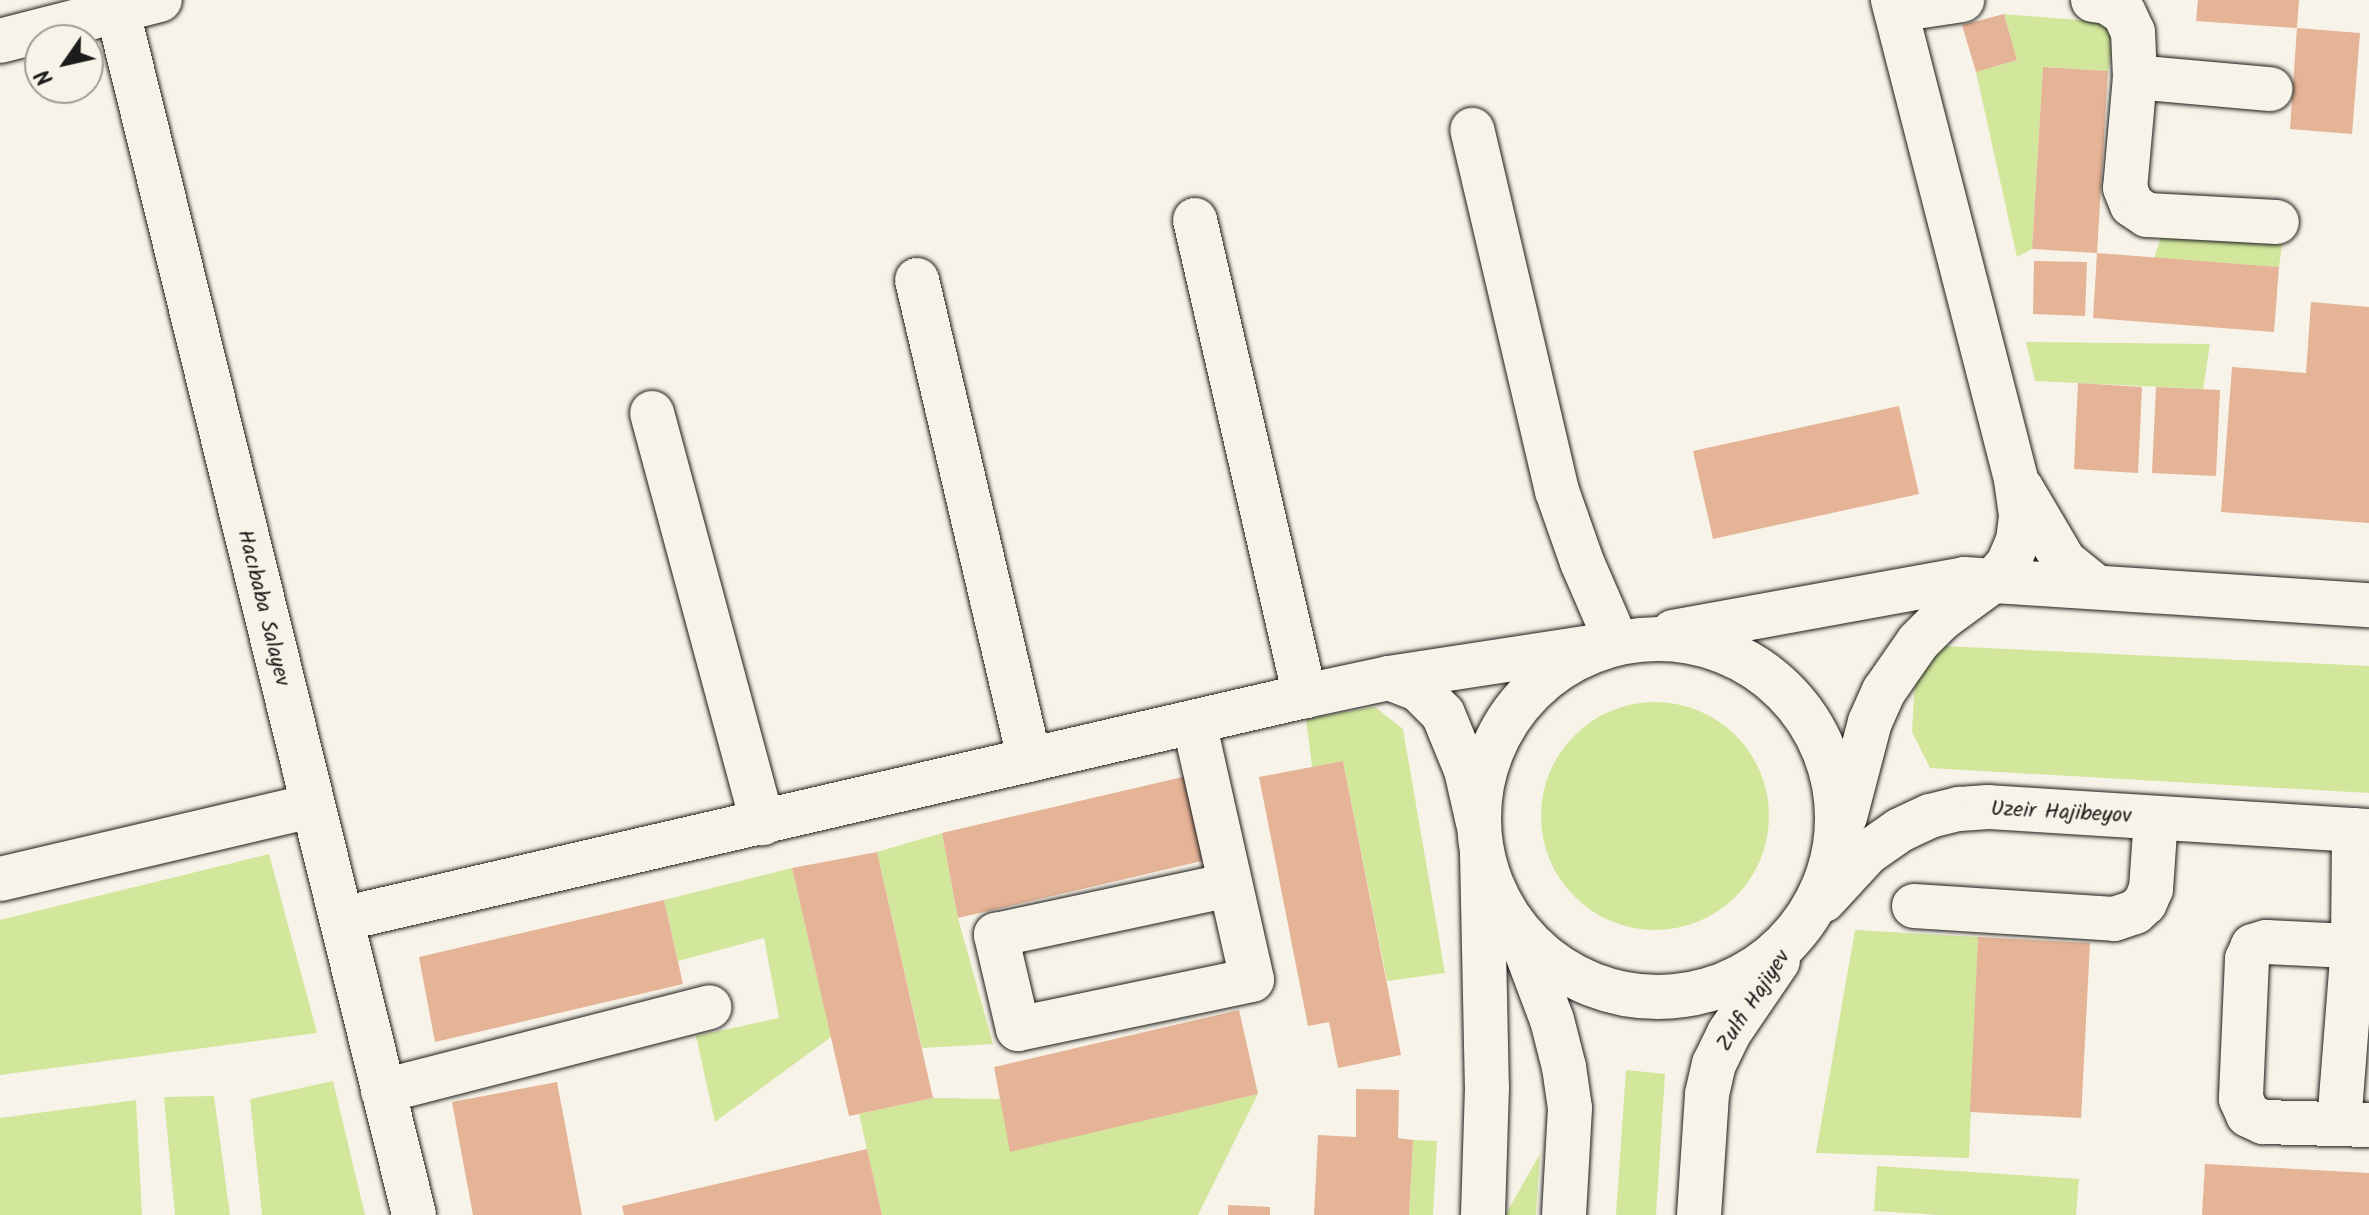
<!DOCTYPE html>
<meta charset="utf-8">
<style>
body{margin:0}
#map{position:relative;width:2369px;height:1215px;overflow:hidden;background:#f7f3e8;font-family:Kalam,sans-serif}
div>[style]{position:absolute}
.green>*{inset:0;background:#d2e79c}
.round{border-radius:50%}
.building>*{inset:0;background:#e5b396}
.roads{filter:drop-shadow(0 0 2px #1c1c1c) drop-shadow(0 0 2px #1c1c1c)}
.minor>*{height:44px;margin:-22px;padding:0 22px;transform-origin:22px;border-radius:22px;background:#f7f3e8}
.major>*{height:44px;margin:-22px;padding:0 22px;transform-origin:22px;border-radius:22px;background:#f7f3e8}
.major>.ring{margin:-22px;padding:0;box-sizing:content-box;background:none;border:44px solid #f7f3e8;border-radius:50%}
span{translate:-50% -50%;white-space:nowrap;text-align:center;line-height:1.15;-webkit-text-stroke:6px #f7f3e8;paint-order:stroke}
.street-label{font-size:22px;color:#1c1c1c}
.north{position:absolute;left:24px;top:24px;width:80px;height:80px;box-sizing:border-box;background:#f7f3e8;border:2px solid #9f9d96;border-radius:50%;rotate:236deg;font-size:22px;font-weight:700;line-height:32px;text-align:center;color:#1c1c1c}
.north::after{content:'';display:block;margin:auto;width:28px;height:36px;background:#1c1c1c;clip-path:polygon(50% 0,100% 100%,50% 72%,0 100%)}
</style>
<div id="map">
<div class="green">
<div style="clip-path:polygon(2004px 14px,2117px 23px,2108px 71px,2043px 67px,2032px 249px,2017px 257px,1976px 72px,2017px 60px)"></div>
<div style="clip-path:polygon(2166px 221px,2284px 229px,2279px 267px,2154px 258px)"></div>
<div style="clip-path:polygon(2026px 342px,2210px 344px,2203px 389px,2035px 381px)"></div>
<div style="clip-path:polygon(1943px 646px,2369px 666px,2369px 793px,1930px 768px,1912px 732px,1915px 679px)"></div>
<div class="round" style="left:1541px;top:702px;width:228px;height:228px"></div>
<div style="clip-path:polygon(1375px 707px,1403px 729px,1445px 973px,1387px 981px,1343px 761px,1312px 767px,1306px 719px)"></div>
<div style="clip-path:polygon(942px 833px,958px 918px,993px 1044px,922px 1048px,877px 852px)"></div>
<div style="clip-path:polygon(269px 854px,317px 1033px,0 1075px,0 920px)"></div>
<div style="clip-path:polygon(792px 868px,831px 1037px,715px 1122px,696px 1036px,779px 1018px,764px 938px,678px 961px,664px 900px)"></div>
<div style="clip-path:polygon(1855px 930px,1978px 937px,1969px 1158px,1816px 1153px)"></div>
<div style="clip-path:polygon(1626px 1070px,1665px 1074px,1656px 1215px,1616px 1215px)"></div>
<div style="clip-path:polygon(333px 1081px,365px 1215px,262px 1215px,250px 1099px)"></div>
<div style="clip-path:polygon(1258px 1094px,1198px 1215px,882px 1215px,859px 1114px,933px 1098px,1000px 1099px,1011px 1151px)"></div>
<div style="clip-path:polygon(214px 1096px,230px 1215px,175px 1215px,164px 1097px)"></div>
<div style="clip-path:polygon(136px 1100px,142px 1215px,0 1215px,0 1118px)"></div>
<div style="clip-path:polygon(1413px 1140px,1437px 1141px,1433px 1215px,1409px 1215px)"></div>
<div style="clip-path:polygon(1540px 1154px,1536px 1215px,1506px 1215px,1507px 1212px)"></div>
<div style="clip-path:polygon(1877px 1166px,2079px 1179px,2076px 1215px,1940px 1215px,1874px 1211px)"></div>
</div>
<div class="building">
<div style="clip-path:polygon(2198px 0,2299px 0,2297px 28px,2196px 21px)"></div>
<div style="clip-path:polygon(2004px 14px,2017px 60px,1976px 72px,1962px 25px)"></div>
<div style="clip-path:polygon(2297px 28px,2360px 33px,2352px 134px,2290px 129px)"></div>
<div style="clip-path:polygon(2043px 67px,2108px 71px,2097px 253px,2279px 267px,2274px 332px,2093px 318px,2097px 253px,2032px 249px)"></div>
<div style="clip-path:polygon(2034px 261px,2087px 262px,2085px 316px,2033px 314px)"></div>
<div style="clip-path:polygon(2311px 302px,2369px 307px,2369px 523px,2221px 512px,2232px 367px,2306px 373px)"></div>
<div style="clip-path:polygon(2078px 383px,2142px 387px,2138px 473px,2074px 469px)"></div>
<div style="clip-path:polygon(2156px 387px,2220px 390px,2216px 476px,2152px 473px)"></div>
<div style="clip-path:polygon(1899px 406px,1919px 494px,1713px 539px,1693px 451px)"></div>
<div style="clip-path:polygon(1343px 761px,1401px 1055px,1338px 1068px,1329px 1022px,1308px 1026px,1259px 777px)"></div>
<div style="clip-path:polygon(1187px 776px,1206px 860px,958px 918px,942px 833px)"></div>
<div style="clip-path:polygon(877px 852px,933px 1098px,849px 1116px,792px 868px)"></div>
<div style="clip-path:polygon(664px 900px,683px 984px,435px 1042px,419px 957px)"></div>
<div style="clip-path:polygon(1978px 937px,2090px 943px,2081px 1118px,1970px 1112px)"></div>
<div style="clip-path:polygon(1239px 1010px,1258px 1094px,1010px 1152px,994px 1067px)"></div>
<div style="clip-path:polygon(557px 1082px,582px 1215px,473px 1215px,452px 1102px)"></div>
<div style="clip-path:polygon(1356px 1089px,1399px 1090px,1398px 1138px,1413px 1140px,1409px 1215px,1314px 1215px,1318px 1135px,1356px 1137px)"></div>
<div style="clip-path:polygon(867px 1149px,882px 1215px,624px 1215px,622px 1206px)"></div>
<div style="clip-path:polygon(2205px 1164px,2369px 1173px,2369px 1215px,2202px 1215px)"></div>
<div style="clip-path:polygon(1228px 1205px,1270px 1207px,1270px 1215px,1228px 1215px)"></div>
</div>
<div class="roads">
<div class="minor">
<div style="left:115px;top:0;width:1251px;rotate:76.17deg"></div>
<div style="left:2093px;top:0;width:14px;rotate:8deg"></div>
<div style="left:2107px;top:2px;width:20px;rotate:33deg"></div>
<div style="left:2124px;top:13px;width:21px;rotate:65deg"></div>
<div style="left:2133px;top:32px;width:45px;rotate:87.5deg"></div>
<div style="left:2135px;top:77px;width:111px;rotate:95.1deg"></div>
<div style="left:2125px;top:188px;width:18px;rotate:68deg"></div>
<div style="left:2132px;top:205px;width:18px;rotate:34deg"></div>
<div style="left:2147px;top:215px;width:130px;rotate:3.1deg"></div>
<div style="left:1896px;top:10px;width:67px;rotate:-8.6deg"></div>
<div style="left:0;top:41px;width:165px;rotate:-14.4deg"></div>
<div style="left:2135px;top:77px;width:136px;rotate:5.1deg"></div>
<div style="left:1195px;top:220px;width:489px;rotate:77deg"></div>
<div style="left:917px;top:280px;width:493px;rotate:76.8deg"></div>
<div style="left:652px;top:413px;width:425px;rotate:74.9deg"></div>
<div style="left:1389px;top:678px;width:31px;rotate:21deg"></div>
<div style="left:1418px;top:689px;width:35px;rotate:45deg"></div>
<div style="left:1443px;top:714px;width:61px;rotate:67.7deg"></div>
<div style="left:1466px;top:770px;width:54px;rotate:77.2deg"></div>
<div style="left:1194px;top:722px;width:264px;rotate:77.3deg"></div>
<div style="left:1252px;top:980px;width:239px;rotate:168.2deg"></div>
<div style="left:1018px;top:1029px;width:97px;rotate:-103.2deg"></div>
<div style="left:996px;top:935px;width:239px;rotate:-12.1deg"></div>
<div style="left:1482px;top:853px;width:234px;rotate:88.8deg"></div>
<div style="left:1487px;top:1087px;width:128px;rotate:91.8deg"></div>
<div style="left:0;top:879px;width:320px;rotate:-13.2deg"></div>
<div style="left:1914px;top:906px;width:200px;rotate:3.7deg"></div>
<div style="left:2114px;top:919px;width:22px;rotate:-18deg"></div>
<div style="left:2135px;top:912px;width:13px;rotate:-42deg"></div>
<div style="left:2145px;top:903px;width:15px;rotate:-67deg"></div>
<div style="left:2151px;top:889px;width:71px;rotate:-86deg"></div>
<div style="left:342px;top:919px;width:988px;rotate:-13.04deg"></div>
<div style="left:1305px;top:696px;width:86px;rotate:-12.1deg"></div>
<div style="left:1389px;top:678px;width:231px;rotate:-8.7deg"></div>
<div style="left:1617px;top:643px;width:88px;rotate:-113.4deg"></div>
<div style="left:1582px;top:562px;width:75px;rotate:-109.4deg"></div>
<div style="left:1557px;top:491px;width:371px;rotate:-103.2deg"></div>
<div style="left:2369px;top:947px;width:103px;rotate:-177.2deg"></div>
<div style="left:2266px;top:942px;width:14px;rotate:163deg"></div>
<div style="left:2253px;top:946px;width:14px;rotate:115deg"></div>
<div style="left:2247px;top:959px;width:140px;rotate:92.5deg"></div>
<div style="left:2241px;top:1099px;width:17px;rotate:66deg"></div>
<div style="left:2248px;top:1115px;width:17px;rotate:25deg"></div>
<div style="left:2263px;top:1122px;width:106px;rotate:1.6deg"></div>
<div style="left:383px;top:1091px;width:337px;rotate:-14.4deg"></div>
<div style="left:2339px;top:1124px;width:179px;rotate:-85.5deg"></div>
<div style="left:2353px;top:946px;width:116px;rotate:-89.5deg"></div>
</div>
<div class="major">
<div style="left:2021px;top:488px;width:85px;rotate:59.5deg"></div>
<div style="left:2064px;top:561px;width:41px;rotate:39.1deg"></div>
<div style="left:1673px;top:632px;width:296px;rotate:-10.3deg"></div>
<div style="left:1964px;top:579px;width:406px;rotate:3.7deg"></div>
<div class="ring" style="left:1479px;top:639px;width:314px;height:314px"></div>
<div style="left:1845px;top:817px;width:98px;rotate:-75.3deg"></div>
<div style="left:1870px;top:722px;width:34px;rotate:-66deg"></div>
<div style="left:1884px;top:691px;width:60px;rotate:-55.2deg"></div>
<div style="left:1918px;top:642px;width:33px;rotate:-45deg"></div>
<div style="left:1941px;top:619px;width:66px;rotate:-36.3deg"></div>
<div style="left:1994px;top:580px;width:21px;rotate:-49deg"></div>
<div style="left:2008px;top:564px;width:25px;rotate:-67deg"></div>
<div style="left:2018px;top:541px;width:26px;rotate:-83deg"></div>
<div style="left:2021px;top:515px;width:36px;rotate:-98deg"></div>
<div style="left:2016px;top:479px;width:495px;rotate:-104.4deg"></div>
<div style="left:1824px;top:900px;width:64px;rotate:-47.5deg"></div>
<div style="left:1867px;top:853px;width:40px;rotate:-34.9deg"></div>
<div style="left:1900px;top:830px;width:33px;rotate:-25deg"></div>
<div style="left:1930px;top:816px;width:30px;rotate:-14deg"></div>
<div style="left:1959px;top:809px;width:29px;rotate:-4deg"></div>
<div style="left:1988px;top:807px;width:382px;rotate:3.6deg"></div>
<div style="left:1523px;top:943px;width:82px;rotate:69.4deg"></div>
<div style="left:1552px;top:1020px;width:49px;rotate:75.7deg"></div>
<div style="left:1564px;top:1067px;width:41px;rotate:81.7deg"></div>
<div style="left:1570px;top:1108px;width:107px;rotate:93.2deg"></div>
<div style="left:1699px;top:1215px;width:121px;rotate:-86.2deg"></div>
<div style="left:1707px;top:1094px;width:31px;rotate:-77deg"></div>
<div style="left:1714px;top:1064px;width:34px;rotate:-64deg"></div>
<div style="left:1729px;top:1033px;width:87px;rotate:-55.8deg"></div>
</div>
</div>
<div class="street-label">
<span style="left:263px;top:608px;rotate:76deg">Hacıbaba Salayev</span>
<span style="left:2061px;top:813px;rotate:3deg">Uzeir Hajibeyov</span>
<span style="left:1754px;top:1001px;rotate:-57deg">Zulfi Hajiyev</span>
</div>
<div class="north">N</div>
</div>
